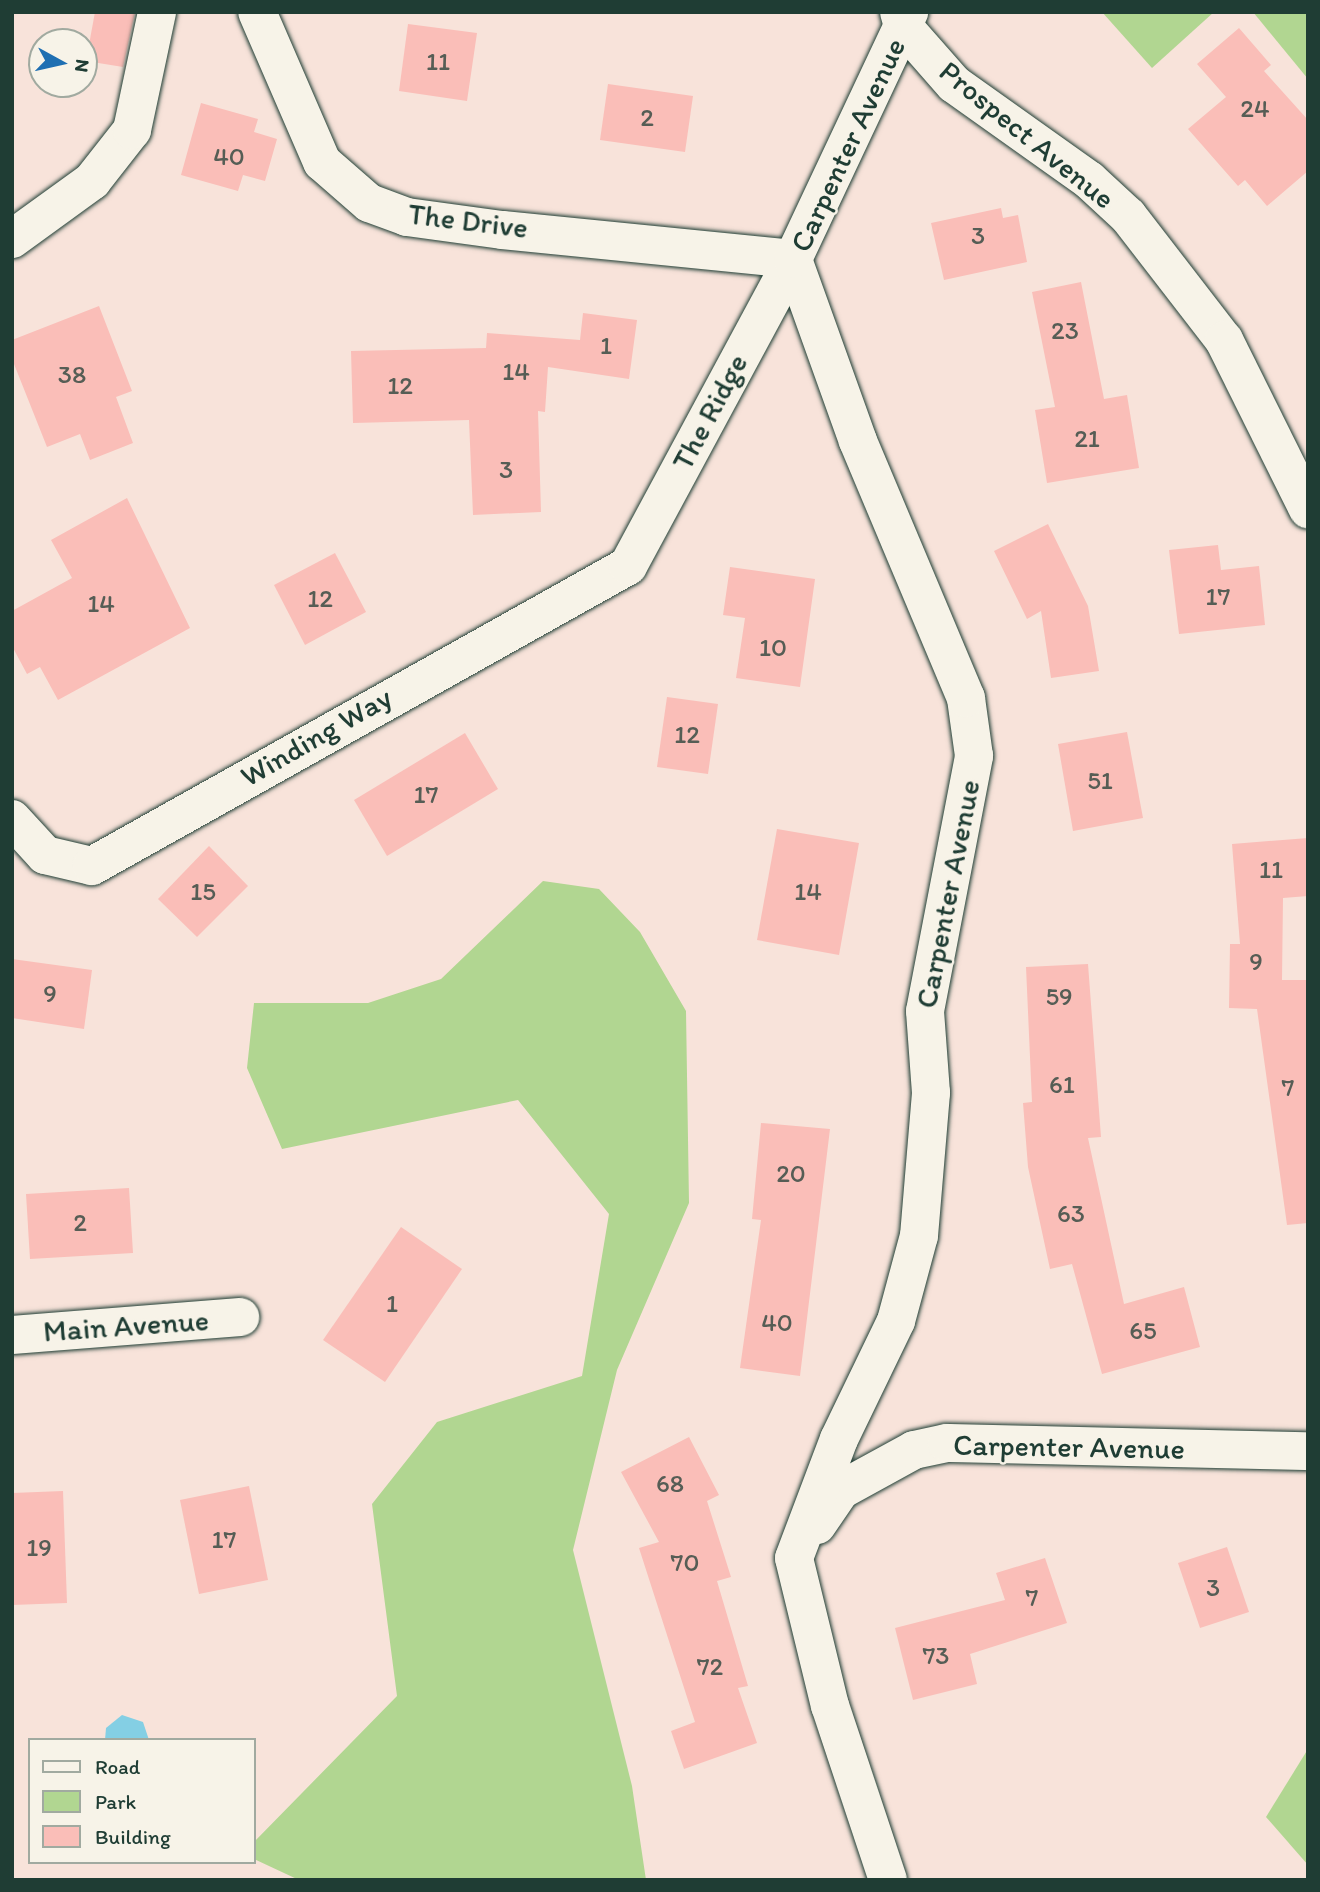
<!DOCTYPE html>
<style>
body{margin:0}
#map{position:relative;width:1320px;height:1892px;overflow:hidden;background:#f8e3da;font-family:Itim,sans-serif}
div>[style]{position:absolute}
.green>*{inset:0;background:#b1d691}
.water>*{inset:0;background:#84cfe4}
.building>*{inset:0;background:#fabeb8}
.roads{filter:drop-shadow(0 0 2px #1f3d34) drop-shadow(0 0 2px #1f3d34)}
.minor>*{height:38px;margin:-19px;padding:0 19px;transform-origin:19px;border-radius:19px;background:#f7f3e8}
.secondary>*{height:38px;margin:-19px;padding:0 19px;transform-origin:19px;border-radius:19px;background:#f7f3e8}
span{translate:-50% -50%;white-space:nowrap;text-align:center;line-height:1.15;-webkit-text-stroke:5px #f7f3e8;paint-order:stroke}
.number-label{font-size:26px;color:#565d55}
.number-label span{-webkit-text-stroke-width:0}
.street-label{font-size:30px;color:#1f3d34}
.frame{position:absolute;inset:0;border:14px solid #1f3d34;pointer-events:none}
.legend{position:absolute;left:28px;top:1738px;width:228px;height:126px;box-sizing:border-box;background:#f7f3e8;border:2px solid #a1aaa0;margin:0;padding:9px 12px;list-style:none;font-size:21px;color:#1f3d34}
.legend li{display:flex;align-items:center;gap:14px;height:35px}
.legend b{width:35px;border:2px solid #a1aaa0}
.north{position:absolute;left:28px;top:28px;width:70px;height:70px;box-sizing:border-box;background:#f7f3e8;border:2px solid #a1aaa0;border-radius:50%;rotate:98deg;font-size:19px;font-weight:700;line-height:28px;text-align:center;color:#1f3d34}
.north::after{content:'';display:block;margin:auto;width:24px;height:32px;background:#1f6fb2;clip-path:polygon(50% 0,100% 100%,50% 72%,0 100%)}
</style>
<div id="map">
<div class="green">
<div style="clip-path:polygon(1102px 12px,1214px 12px,1152px 68px)"></div>
<div style="clip-path:polygon(1253px 12px,1308px 12px,1308px 79px)"></div>
<div style="clip-path:polygon(543px 881px,599px 889px,640px 932px,686px 1011px,689px 1203px,617px 1370px,573px 1550px,632px 1786px,646px 1880px,299px 1880px,254px 1859px,254px 1842px,397px 1696px,372px 1504px,437px 1422px,582px 1376px,609px 1214px,518px 1100px,282px 1149px,247px 1068px,254px 1003px,368px 1003px,441px 979px)"></div>
<div style="clip-path:polygon(1308px 1749px,1308px 1865px,1266px 1817px)"></div>
</div>
<div class="water">
<div style="clip-path:polygon(122px 1715px,143px 1722px,149px 1740px,105px 1740px,106px 1728px)"></div>
</div>
<div class="building">
<div style="clip-path:polygon(95px 12px,135px 12px,123px 67px,86px 61px)"></div>
<div style="clip-path:polygon(408px 24px,477px 33px,467px 101px,399px 91px)"></div>
<div style="clip-path:polygon(1239px 28px,1271px 65px,1264px 71px,1308px 120px,1308px 171px,1267px 206px,1245px 180px,1238px 186px,1188px 129px,1226px 97px,1197px 64px)"></div>
<div style="clip-path:polygon(608px 84px,693px 96px,685px 152px,600px 140px)"></div>
<div style="clip-path:polygon(201px 103px,258px 119px,254px 132px,277px 139px,265px 181px,243px 175px,238px 191px,181px 175px)"></div>
<div style="clip-path:polygon(1001px 208px,1003px 218px,1018px 215px,1027px 262px,944px 280px,931px 223px)"></div>
<div style="clip-path:polygon(1081px 282px,1104px 399px,1127px 395px,1139px 468px,1047px 483px,1035px 410px,1055px 407px,1032px 292px)"></div>
<div style="clip-path:polygon(99px 306px,132px 391px,116px 397px,133px 443px,90px 460px,80px 434px,47px 447px,12px 359px,12px 340px)"></div>
<div style="clip-path:polygon(583px 313px,637px 320px,629px 379px,548px 367px,545px 412px,538px 411px,541px 512px,473px 515px,469px 420px,353px 423px,351px 351px,486px 348px,487px 333px,580px 340px)"></div>
<div style="clip-path:polygon(127px 498px,190px 628px,58px 700px,40px 667px,27px 674px,12px 646px,12px 611px,72px 578px,51px 540px)"></div>
<div style="clip-path:polygon(1048px 524px,1088px 606px,1099px 671px,1051px 678px,1041px 611px,1027px 619px,994px 551px)"></div>
<div style="clip-path:polygon(1218px 545px,1221px 570px,1259px 566px,1265px 625px,1179px 634px,1169px 550px)"></div>
<div style="clip-path:polygon(335px 553px,366px 612px,305px 645px,274px 585px)"></div>
<div style="clip-path:polygon(730px 567px,815px 579px,800px 687px,736px 678px,745px 618px,723px 615px)"></div>
<div style="clip-path:polygon(667px 697px,718px 704px,708px 774px,657px 767px)"></div>
<div style="clip-path:polygon(1127px 732px,1143px 818px,1073px 831px,1058px 744px)"></div>
<div style="clip-path:polygon(465px 733px,498px 789px,387px 856px,354px 800px)"></div>
<div style="clip-path:polygon(777px 829px,859px 843px,839px 955px,757px 940px)"></div>
<div style="clip-path:polygon(1308px 838px,1308px 896px,1283px 898px,1282px 980px,1308px 980px,1308px 1223px,1287px 1225px,1257px 1009px,1229px 1008px,1230px 944px,1240px 944px,1232px 844px)"></div>
<div style="clip-path:polygon(209px 846px,248px 886px,197px 937px,158px 899px)"></div>
<div style="clip-path:polygon(12px 959px,92px 970px,84px 1029px,12px 1018px)"></div>
<div style="clip-path:polygon(1088px 964px,1101px 1137px,1088px 1138px,1124px 1304px,1184px 1287px,1200px 1347px,1102px 1374px,1072px 1264px,1050px 1269px,1028px 1167px,1023px 1103px,1032px 1102px,1026px 967px)"></div>
<div style="clip-path:polygon(761px 1123px,830px 1129px,800px 1376px,740px 1368px,761px 1220px,752px 1219px)"></div>
<div style="clip-path:polygon(129px 1188px,133px 1253px,30px 1259px,26px 1194px)"></div>
<div style="clip-path:polygon(401px 1227px,462px 1269px,385px 1382px,323px 1340px)"></div>
<div style="clip-path:polygon(689px 1437px,719px 1495px,707px 1501px,731px 1577px,717px 1581px,748px 1686px,738px 1688px,757px 1743px,684px 1769px,671px 1731px,695px 1722px,639px 1548px,659px 1542px,621px 1472px)"></div>
<div style="clip-path:polygon(249px 1486px,268px 1580px,199px 1594px,180px 1500px)"></div>
<div style="clip-path:polygon(63px 1491px,67px 1603px,12px 1605px,12px 1493px)"></div>
<div style="clip-path:polygon(1227px 1547px,1249px 1612px,1200px 1628px,1178px 1563px)"></div>
<div style="clip-path:polygon(1045px 1558px,1067px 1623px,970px 1654px,977px 1684px,913px 1700px,895px 1628px,1005px 1600px,996px 1573px)"></div>
</div>
<div class="roads">
<div class="minor">
<div style="left:12px;top:239px;width:99px;rotate:-35.9deg"></div>
<div style="left:92px;top:181px;width:65px;rotate:-51.9deg"></div>
<div style="left:132px;top:130px;width:121px;rotate:-78deg"></div>
<div style="left:12px;top:819px;width:49px;rotate:47.5deg"></div>
<div style="left:45px;top:855px;width:48px;rotate:13.2deg"></div>
<div style="left:92px;top:866px;width:614px;rotate:-29.24deg"></div>
<div style="left:628px;top:566px;width:349px;rotate:-61.7deg"></div>
<div style="left:793px;top:259px;width:292px;rotate:-174.3deg"></div>
<div style="left:502px;top:230px;width:96px;rotate:-172.2deg"></div>
<div style="left:407px;top:217px;width:40px;rotate:-159.8deg"></div>
<div style="left:369px;top:203px;width:62px;rotate:-138.9deg"></div>
<div style="left:322px;top:162px;width:163px;rotate:-113.4deg"></div>
<div style="left:12px;top:1335px;width:229px;rotate:-4.5deg"></div>
<div style="left:817px;top:1525px;width:42px;rotate:-55.6deg"></div>
<div style="left:841px;top:1490px;width:83px;rotate:-28.7deg"></div>
<div style="left:914px;top:1450px;width:34px;rotate:-12deg"></div>
<div style="left:947px;top:1443px;width:361px;rotate:1.3deg"></div>
<div style="left:888px;top:1880px;width:183px;rotate:-108.4deg"></div>
<div style="left:830px;top:1706px;width:152px;rotate:-103.7deg"></div>
<div style="left:794px;top:1558px;width:127px;rotate:-69.3deg"></div>
<div style="left:839px;top:1439px;width:131px;rotate:-64.2deg"></div>
<div style="left:896px;top:1321px;width:88px;rotate:-74.9deg"></div>
<div style="left:919px;top:1236px;width:144px;rotate:-85.2deg"></div>
<div style="left:931px;top:1093px;width:82px;rotate:-94.2deg"></div>
<div style="left:925px;top:1011px;width:260px;rotate:-79.1deg"></div>
<div style="left:974px;top:756px;width:59px;rotate:-97.9deg"></div>
<div style="left:966px;top:698px;width:279px;rotate:-112.8deg"></div>
<div style="left:858px;top:441px;width:193px;rotate:-109.7deg"></div>
<div style="left:793px;top:259px;width:273px;rotate:-64.8deg"></div>
</div>
<div class="secondary">
<div style="left:899px;top:12px;width:15px;rotate:74deg"></div>
<div style="left:903px;top:26px;width:77px;rotate:48.7deg"></div>
<div style="left:954px;top:84px;width:166px;rotate:35.4deg"></div>
<div style="left:1089px;top:180px;width:53px;rotate:42.7deg"></div>
<div style="left:1128px;top:216px;width:157px;rotate:52.3deg"></div>
<div style="left:1224px;top:340px;width:189px;rotate:63.6deg"></div>
</div>
</div>
<div class="number-label">
<span style="left:438px;top:62px">11</span>
<span style="left:1255px;top:109px">24</span>
<span style="left:647px;top:118px">2</span>
<span style="left:229px;top:157px">40</span>
<span style="left:978px;top:236px">3</span>
<span style="left:1065px;top:331px">23</span>
<span style="left:606px;top:346px">1</span>
<span style="left:516px;top:372px">14</span>
<span style="left:72px;top:375px">38</span>
<span style="left:400px;top:386px">12</span>
<span style="left:1087px;top:439px">21</span>
<span style="left:506px;top:470px">3</span>
<span style="left:1218px;top:597px">17</span>
<span style="left:320px;top:599px">12</span>
<span style="left:101px;top:604px">14</span>
<span style="left:773px;top:648px">10</span>
<span style="left:687px;top:735px">12</span>
<span style="left:1100px;top:781px">51</span>
<span style="left:426px;top:795px">17</span>
<span style="left:1271px;top:870px">11</span>
<span style="left:203px;top:892px">15</span>
<span style="left:808px;top:892px">14</span>
<span style="left:1256px;top:962px">9</span>
<span style="left:50px;top:994px">9</span>
<span style="left:1059px;top:997px">59</span>
<span style="left:1062px;top:1085px">61</span>
<span style="left:1288px;top:1088px">7</span>
<span style="left:791px;top:1174px">20</span>
<span style="left:1071px;top:1214px">63</span>
<span style="left:80px;top:1223px">2</span>
<span style="left:392px;top:1304px">1</span>
<span style="left:777px;top:1323px">40</span>
<span style="left:1143px;top:1331px">65</span>
<span style="left:670px;top:1484px">68</span>
<span style="left:224px;top:1540px">17</span>
<span style="left:39px;top:1548px">19</span>
<span style="left:685px;top:1563px">70</span>
<span style="left:1213px;top:1588px">3</span>
<span style="left:1032px;top:1598px">7</span>
<span style="left:936px;top:1656px">73</span>
<span style="left:710px;top:1667px">72</span>
</div>
<div class="street-label">
<span style="left:1027px;top:135px;rotate:39deg">Prospect Avenue</span>
<span style="left:848px;top:145px;rotate:-65deg">Carpenter Avenue</span>
<span style="left:468px;top:221px;rotate:7deg">The Drive</span>
<span style="left:710px;top:412px;rotate:-62deg">The Ridge</span>
<span style="left:316px;top:737px;rotate:-30deg">Winding Way</span>
<span style="left:948px;top:894px;rotate:-79deg">Carpenter Avenue</span>
<span style="left:126px;top:1326px;rotate:-4deg">Main Avenue</span>
<span style="left:1069px;top:1447px;rotate:1deg">Carpenter Avenue</span>
</div>
<div class="frame"></div>
<ul class="legend">
<li><b style="height:9px;background:#f7f3e8"></b>Road</li>
<li><b style="height:19px;background:#b1d691"></b>Park</li>
<li><b style="height:19px;background:#fabeb8"></b>Building</li>
</ul>
<div class="north">N</div>
</div>
